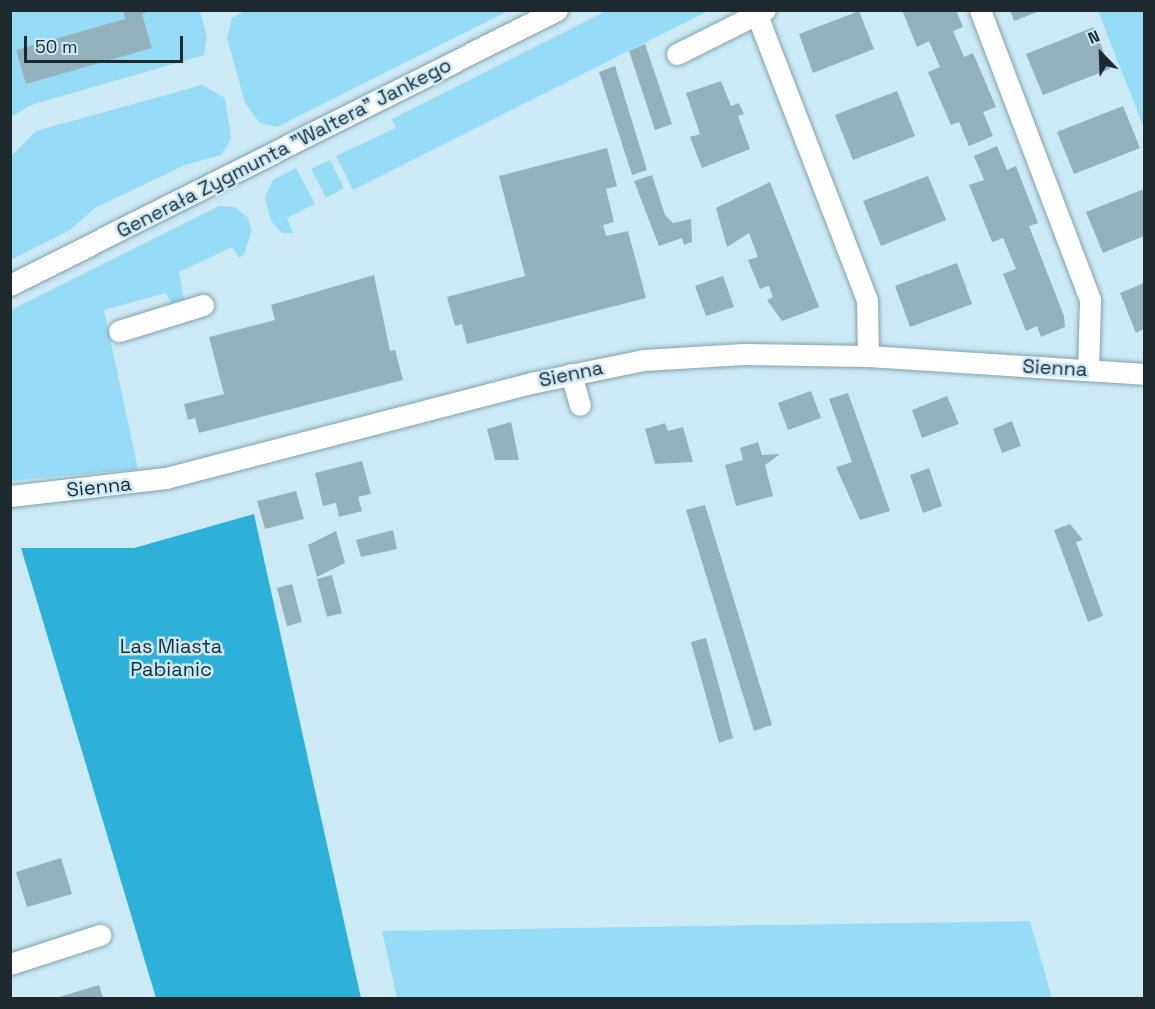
<!DOCTYPE html>
<meta charset="utf-8">
<style>
body{margin:0}
#map{position:relative;width:1155px;height:1009px;overflow:hidden;background:#cbeaf6;font-family:"Space Grotesk",sans-serif}
div>[style]{position:absolute}
.green>*{inset:0;background:#97dcf6}
.forest>*{inset:0;background:#2eb1d8}
.building>*{inset:0;background:#94b2be}
.roads{filter:drop-shadow(0 0 2px #83a0ab) drop-shadow(0 0 2px #83a0ab)}
.minor>*{height:21px;margin:-10.5px;padding:0 10.5px;transform-origin:10.5px;border-radius:10.5px;background:#fff}
span{translate:-50% -50%;white-space:nowrap;text-align:center;line-height:1.15;-webkit-text-stroke:5px #cbeaf6;paint-order:stroke}
.street-label{font-size:20px;color:#1e292e}
.park-label{font-size:20px;color:#182d34}
.frame{position:absolute;inset:0;border:12px solid #1e292e;pointer-events:none}
.north{position:absolute;left:1071px;top:24px;width:60px;height:60px;-webkit-text-stroke:4px #cbeaf6;paint-order:stroke;rotate:337deg;font-size:16px;font-weight:700;line-height:24px;text-align:center;color:#1e292e}
.north::after{content:'';display:block;margin:auto;width:21px;height:27px;background:#1e292e;clip-path:polygon(50% 0,100% 100%,50% 72%,0 100%)}
.scale{position:absolute;left:24px;top:36px;width:159px;height:27px;box-sizing:border-box;border:3px solid #1e292e;border-top:0;padding-left:8px;font-size:18px;line-height:21px;white-space:nowrap;color:#1e292e;-webkit-text-stroke:4px #cbeaf6;paint-order:stroke}
</style>
<div id="map">
<div class="green">
<div style="clip-path:polygon(11px 11px,200px 11px,207px 36px,204px 55px,31px 105px,11px 117px)"></div>
<div style="clip-path:polygon(245px 11px,245px 10px,508px 11px,277px 127px,260px 123px,245px 103px,227px 38px,232px 18px)"></div>
<div style="clip-path:polygon(606px 11px,708px 11px,353px 190px,336px 156px,396px 128px,392px 119px)"></div>
<div style="clip-path:polygon(1098px 11px,1144px 11px,1144px 128px)"></div>
<div style="clip-path:polygon(202px 85px,225px 98px,231px 139px,221px 155px,185px 165px,95px 208px,70px 230px,11px 260px,11px 156px,36px 131px)"></div>
<div style="clip-path:polygon(330px 160px,344px 188px,326px 198px,311px 169px)"></div>
<div style="clip-path:polygon(296px 168px,315px 204px,287px 218px,293px 233px,282px 233px,271px 221px,265px 197px,273px 180px)"></div>
<div style="clip-path:polygon(219px 206px,235px 207px,248px 218px,252px 230px,244px 254px,239px 258px,232px 247px,179px 272px,184px 300px,171px 303px,166px 293px,104px 310px,138px 469px,11px 481px,11px 310px)"></div>
<div style="clip-path:polygon(1030px 921px,1052px 998px,397px 998px,382px 931px)"></div>
</div>
<div class="forest">
<div style="clip-path:polygon(254px 514px,293px 691px,361px 998px,156px 998px,21px 548px,134px 548px)"></div>
</div>
<div class="building">
<div style="clip-path:polygon(123px 10px,153px 10px,142px 14px,152px 48px,26px 84px,16px 50px,125px 19px)"></div>
<div style="clip-path:polygon(902px 10px,956px 10px,963px 27px,953px 31px,964px 57px,973px 53px,996px 107px,983px 112px,993px 136px,969px 146px,959px 122px,951px 125px,928px 72px,940px 67px,929px 41px,917px 47px)"></div>
<div style="clip-path:polygon(1010px 10px,1040px 10px,1040px 11px,1014px 21px)"></div>
<div style="clip-path:polygon(859px 11px,874px 49px,813px 73px,799px 34px)"></div>
<div style="clip-path:polygon(1094px 27px,1110px 69px,1043px 95px,1026px 54px)"></div>
<div style="clip-path:polygon(645px 44px,672px 124px,655px 130px,629px 51px)"></div>
<div style="clip-path:polygon(615px 66px,647px 170px,632px 175px,599px 72px)"></div>
<div style="clip-path:polygon(721px 81px,731px 106px,739px 103px,744px 114px,738px 116px,750px 149px,702px 168px,690px 137px,700px 134px,686px 93px)"></div>
<div style="clip-path:polygon(897px 91px,915px 136px,853px 160px,835px 115px)"></div>
<div style="clip-path:polygon(1123px 106px,1140px 148px,1074px 174px,1057px 132px)"></div>
<div style="clip-path:polygon(997px 146px,1007px 170px,1016px 166px,1038px 223px,1029px 226px,1064px 316px,1065px 327px,1041px 337px,1037px 326px,1026px 331px,1003px 274px,1016px 269px,1003px 238px,992px 242px,969px 185px,984px 180px,974px 156px)"></div>
<div style="clip-path:polygon(607px 148px,617px 186px,606px 189px,614px 222px,603px 225px,606px 236px,628px 231px,646px 298px,467px 344px,462px 324px,455px 326px,447px 297px,525px 276px,499px 176px)"></div>
<div style="clip-path:polygon(652px 175px,665px 215px,673px 223px,691px 219px,692px 242px,684px 245px,682px 238px,659px 246px,634px 181px)"></div>
<div style="clip-path:polygon(928px 176px,946px 220px,881px 246px,863px 201px)"></div>
<div style="clip-path:polygon(770px 182px,819px 307px,782px 321px,767px 300px,773px 297px,769px 286px,760px 289px,748px 260px,758px 257px,749px 233px,727px 247px,716px 208px)"></div>
<div style="clip-path:polygon(1144px 189px,1144px 236px,1103px 253px,1086px 212px)"></div>
<div style="clip-path:polygon(957px 263px,972px 304px,910px 327px,895px 286px)"></div>
<div style="clip-path:polygon(374px 275px,390px 351px,395px 350px,403px 380px,199px 433px,195px 418px,188px 420px,184px 404px,224px 394px,209px 337px,275px 320px,271px 305px)"></div>
<div style="clip-path:polygon(723px 276px,734px 307px,706px 316px,695px 286px)"></div>
<div style="clip-path:polygon(1144px 283px,1144px 329px,1136px 333px,1120px 293px)"></div>
<div style="clip-path:polygon(811px 391px,821px 418px,788px 430px,778px 403px)"></div>
<div style="clip-path:polygon(848px 393px,890px 511px,860px 520px,836px 467px,852px 462px,829px 399px)"></div>
<div style="clip-path:polygon(947px 396px,959px 424px,922px 438px,912px 410px)"></div>
<div style="clip-path:polygon(1012px 421px,1021px 446px,1002px 453px,993px 429px)"></div>
<div style="clip-path:polygon(511px 422px,519px 460px,495px 460px,487px 429px)"></div>
<div style="clip-path:polygon(665px 423px,668px 431px,683px 427px,693px 462px,655px 464px,645px 429px)"></div>
<div style="clip-path:polygon(758px 442px,762px 455px,780px 454px,765px 465px,773px 496px,736px 506px,725px 465px,743px 460px,740px 448px)"></div>
<div style="clip-path:polygon(362px 461px,371px 494px,358px 497px,362px 511px,339px 517px,336px 503px,323px 506px,315px 473px)"></div>
<div style="clip-path:polygon(929px 468px,942px 506px,923px 513px,910px 475px)"></div>
<div style="clip-path:polygon(296px 491px,304px 519px,265px 529px,257px 501px)"></div>
<div style="clip-path:polygon(705px 505px,772px 725px,754px 731px,686px 510px)"></div>
<div style="clip-path:polygon(1070px 524px,1083px 540px,1076px 542px,1103px 616px,1088px 622px,1054px 530px)"></div>
<div style="clip-path:polygon(393px 530px,397px 549px,361px 557px,356px 540px)"></div>
<div style="clip-path:polygon(336px 531px,345px 563px,317px 577px,308px 545px)"></div>
<div style="clip-path:polygon(332px 575px,342px 613px,327px 617px,317px 579px)"></div>
<div style="clip-path:polygon(292px 584px,302px 622px,287px 626px,277px 588px)"></div>
<div style="clip-path:polygon(706px 638px,733px 738px,719px 743px,691px 642px)"></div>
<div style="clip-path:polygon(61px 858px,72px 894px,27px 907px,16px 872px)"></div>
<div style="clip-path:polygon(99px 985px,103px 998px,56px 998px)"></div>
</div>
<div class="roads">
<div class="minor">
<div style="left:980px;top:10px;width:310px;rotate:69.2deg"></div>
<div style="left:1090px;top:300px;width:70px;rotate:91.6deg"></div>
<div style="left:757px;top:15px;width:305px;rotate:68.9deg"></div>
<div style="left:867px;top:300px;width:56px;rotate:89deg"></div>
<div style="left:677px;top:54px;width:98px;rotate:-26.6deg"></div>
<div style="left:10px;top:285px;width:612px;rotate:-26.69deg"></div>
<div style="left:119px;top:331px;width:88px;rotate:-17.2deg"></div>
<div style="left:571px;top:374px;width:32px;rotate:74deg"></div>
<div style="left:10px;top:496px;width:157px;rotate:-6.6deg"></div>
<div style="left:166px;top:478px;width:377px;rotate:-14.6deg"></div>
<div style="left:531px;top:383px;width:115px;rotate:-11.5deg"></div>
<div style="left:644px;top:360px;width:100px;rotate:-3.4deg"></div>
<div style="left:744px;top:354px;width:124px;rotate:0.9deg"></div>
<div style="left:868px;top:356px;width:277px;rotate:3.7deg"></div>
<div style="left:10px;top:964px;width:95px;rotate:-17.9deg"></div>
</div>
</div>
<div class="street-label">
<span style="left:284px;top:148px;rotate:-27deg">Generała Zygmunta "Waltera" Jankego</span>
<span style="left:1055px;top:368px;rotate:3deg">Sienna</span>
<span style="left:571px;top:374px;rotate:-12deg">Sienna</span>
<span style="left:99px;top:487px;rotate:-6deg">Sienna</span>
</div>
<div class="park-label">
<span style="left:171px;top:658px">Las Miasta<br>Pabianic</span>
</div>
<div class="frame"></div>
<div class="north">N</div>
<div class="scale">50 m</div>
</div>
